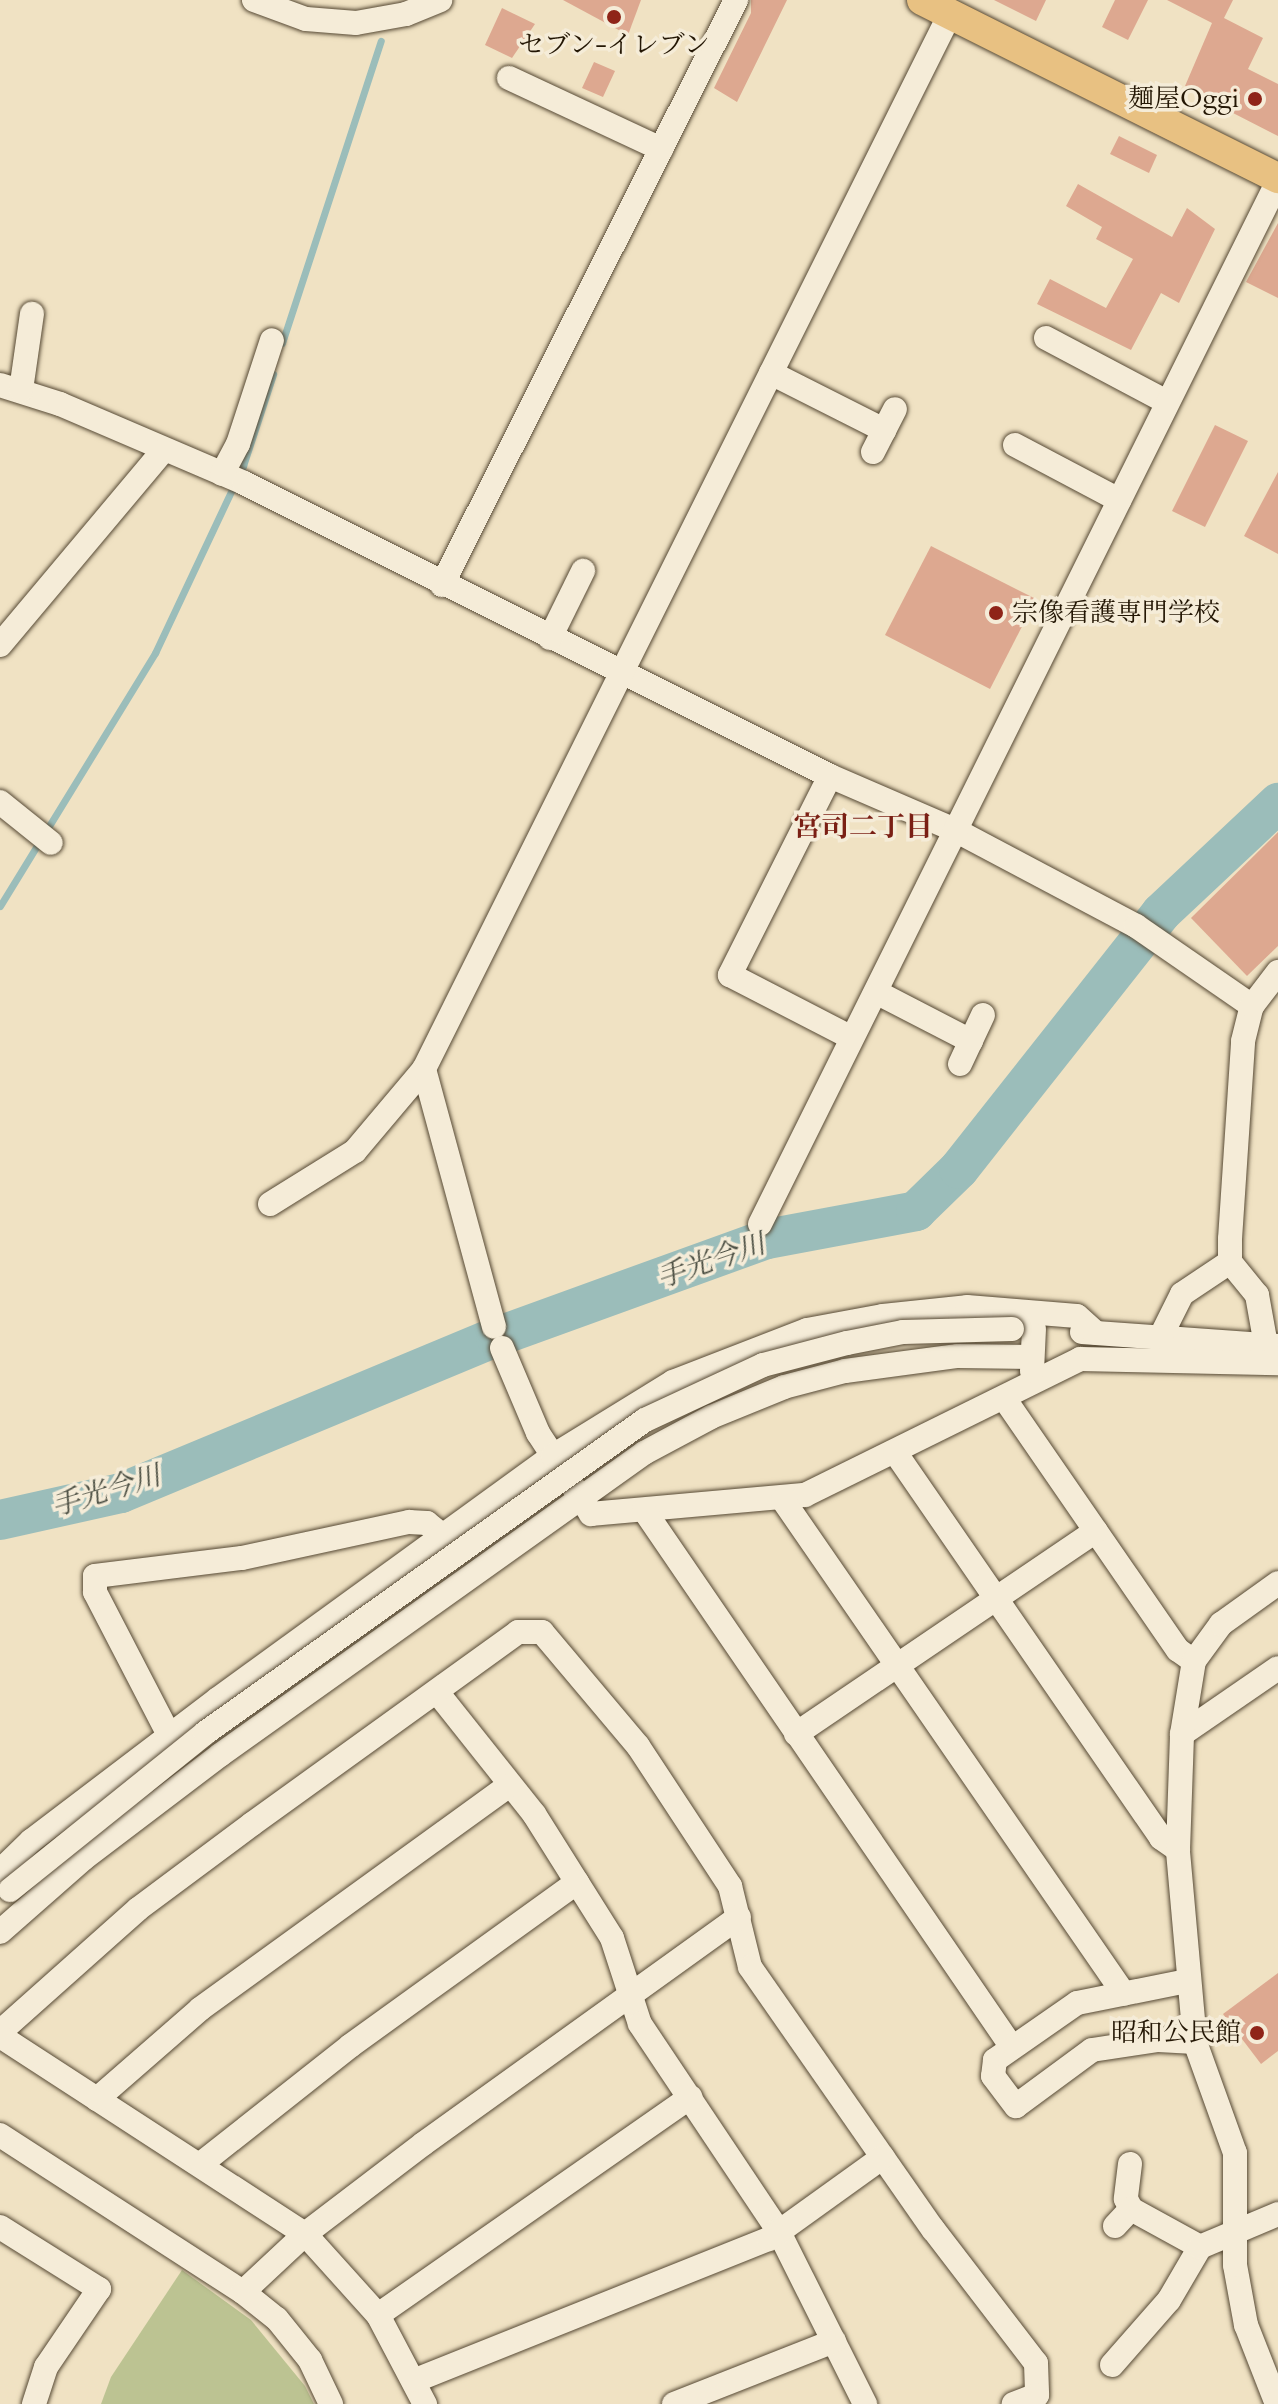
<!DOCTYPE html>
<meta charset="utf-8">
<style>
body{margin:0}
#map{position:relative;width:1278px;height:2404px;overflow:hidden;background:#f0e2c3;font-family:Cardo,"Noto Serif JP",serif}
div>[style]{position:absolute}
.green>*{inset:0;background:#bcc392}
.stream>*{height:7px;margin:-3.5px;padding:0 3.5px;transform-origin:3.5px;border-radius:3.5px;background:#9bbdba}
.river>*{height:40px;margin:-20px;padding:0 20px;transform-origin:20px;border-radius:20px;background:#9bbdba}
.building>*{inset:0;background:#dda890}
.roads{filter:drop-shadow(0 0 2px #564934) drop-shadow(0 0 2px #564934)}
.minor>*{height:24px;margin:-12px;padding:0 12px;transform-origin:12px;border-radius:12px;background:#f5ecd8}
.major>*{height:30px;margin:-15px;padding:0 15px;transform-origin:15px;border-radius:15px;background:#e8c182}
.bridges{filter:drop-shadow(0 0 2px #564934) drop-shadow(0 0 2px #564934)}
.minor-bridge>*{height:24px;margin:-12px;padding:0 12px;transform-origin:12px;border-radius:12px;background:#f5ecd8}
.dots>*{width:22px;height:22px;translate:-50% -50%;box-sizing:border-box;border:4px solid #f5ecd8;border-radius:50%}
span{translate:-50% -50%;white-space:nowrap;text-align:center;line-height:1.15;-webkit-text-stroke:7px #f5ecd8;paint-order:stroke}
.poi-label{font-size:26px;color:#231604}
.right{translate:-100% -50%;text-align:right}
.left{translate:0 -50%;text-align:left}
.neighbourhood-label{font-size:28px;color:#7a1f14;font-weight:700}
.water-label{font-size:28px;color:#4d5044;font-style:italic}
</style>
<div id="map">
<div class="green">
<div style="clip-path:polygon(182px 2270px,251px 2320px,305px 2386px,314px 2404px,101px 2404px,111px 2377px)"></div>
</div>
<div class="stream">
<div style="left:282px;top:343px;width:318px;rotate:-71.9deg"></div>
<div style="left:0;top:906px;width:297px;rotate:-58.5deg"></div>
<div style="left:155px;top:653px;width:207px;rotate:-64.8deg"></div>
<div style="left:243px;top:466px;width:97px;rotate:-71.9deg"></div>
</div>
<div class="river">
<div style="left:0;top:1520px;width:124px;rotate:-12.6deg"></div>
<div style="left:121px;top:1493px;width:406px;rotate:-22.6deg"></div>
<div style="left:496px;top:1337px;width:288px;rotate:-19.9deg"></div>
<div style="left:767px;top:1239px;width:152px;rotate:-10.6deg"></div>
<div style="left:916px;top:1211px;width:60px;rotate:-44.3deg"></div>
<div style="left:959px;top:1169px;width:326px;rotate:-51.7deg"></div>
<div style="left:1161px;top:913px;width:161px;rotate:-43.2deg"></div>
</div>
<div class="building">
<div style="clip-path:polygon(563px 0,641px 0,628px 35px)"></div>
<div style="clip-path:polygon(751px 0,787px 0,737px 102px,714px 88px,751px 13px)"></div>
<div style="clip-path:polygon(994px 0,1046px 0,1036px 21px)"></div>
<div style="clip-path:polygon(1115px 0,1148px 0,1128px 40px,1102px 27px)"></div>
<div style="clip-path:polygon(1167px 0,1233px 0,1224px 18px,1263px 38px,1248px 69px,1278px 84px,1278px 136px,1233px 113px,1236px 108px,1185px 86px,1212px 23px)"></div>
<div style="clip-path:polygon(502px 8px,535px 24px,512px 58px,485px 45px)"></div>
<div style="clip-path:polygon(594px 62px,615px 71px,603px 97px,582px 88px)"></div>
<div style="clip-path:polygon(1119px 136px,1157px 155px,1149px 173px,1110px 154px)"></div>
<div style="clip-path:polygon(1078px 184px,1172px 237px,1187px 208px,1215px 229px,1179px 303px,1161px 293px,1131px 350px,1037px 304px,1050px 279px,1106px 308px,1133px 259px,1096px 239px,1102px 227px,1066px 206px)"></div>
<div style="clip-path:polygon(1278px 223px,1278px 298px,1246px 282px)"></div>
<div style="clip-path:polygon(1215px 425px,1248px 441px,1205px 527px,1172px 511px)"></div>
<div style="clip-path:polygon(1278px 472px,1278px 554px,1244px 536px)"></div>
<div style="clip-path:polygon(931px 546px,1036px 599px,990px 689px,885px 635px)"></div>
<div style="clip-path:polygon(1278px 832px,1278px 946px,1247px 976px,1191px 918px)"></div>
<div style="clip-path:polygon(1278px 1973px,1278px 2051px,1261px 2064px,1223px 2014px)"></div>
</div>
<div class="roads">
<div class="minor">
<div style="left:254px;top:0;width:55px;rotate:20.1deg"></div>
<div style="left:306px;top:19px;width:50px;rotate:4.6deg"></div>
<div style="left:356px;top:23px;width:51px;rotate:-10.2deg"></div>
<div style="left:406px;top:14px;width:37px;rotate:-22deg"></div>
<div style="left:509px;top:78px;width:168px;rotate:25deg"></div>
<div style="left:1046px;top:338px;width:137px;rotate:27.9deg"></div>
<div style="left:771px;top:373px;width:127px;rotate:26.8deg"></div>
<div style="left:0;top:385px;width:63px;rotate:17.6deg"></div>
<div style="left:60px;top:404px;width:200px;rotate:23.2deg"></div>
<div style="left:244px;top:483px;width:655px;rotate:26.57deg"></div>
<div style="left:830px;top:776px;width:136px;rotate:23.4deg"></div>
<div style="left:955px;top:830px;width:205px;rotate:27.9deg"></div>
<div style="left:1136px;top:926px;width:141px;rotate:34.6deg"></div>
<div style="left:21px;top:390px;width:77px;rotate:-81.8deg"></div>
<div style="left:1015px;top:445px;width:118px;rotate:27.9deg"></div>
<div style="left:873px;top:452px;width:48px;rotate:-62.9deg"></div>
<div style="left:222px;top:474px;width:34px;rotate:-62deg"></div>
<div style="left:238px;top:444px;width:109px;rotate:-71.9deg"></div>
<div style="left:442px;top:585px;width:655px;rotate:-63.32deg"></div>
<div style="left:550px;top:638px;width:75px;rotate:-63.8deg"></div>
<div style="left:0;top:645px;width:253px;rotate:-50deg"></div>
<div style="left:830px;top:776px;width:223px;rotate:116.7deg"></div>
<div style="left:730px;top:975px;width:137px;rotate:27.3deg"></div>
<div style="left:0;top:802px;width:65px;rotate:38.8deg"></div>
<div style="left:876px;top:992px;width:107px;rotate:27.3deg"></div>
<div style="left:960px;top:1064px;width:54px;rotate:-64.9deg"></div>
<div style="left:424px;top:1069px;width:267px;rotate:74.8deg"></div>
<div style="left:270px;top:1204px;width:100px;rotate:-31.9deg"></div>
<div style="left:355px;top:1151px;width:107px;rotate:-49.9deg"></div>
<div style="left:424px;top:1069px;width:1179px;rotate:-63.5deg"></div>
<div style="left:760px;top:1224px;width:1165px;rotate:-63.59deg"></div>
<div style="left:1082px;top:1332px;width:196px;rotate:4.1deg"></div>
<div style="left:1160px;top:1338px;width:49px;rotate:-63.4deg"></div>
<div style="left:1182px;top:1294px;width:58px;rotate:-33.7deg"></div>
<div style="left:1266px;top:1345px;width:51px;rotate:-100.2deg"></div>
<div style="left:1257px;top:1295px;width:43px;rotate:-129.3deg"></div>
<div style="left:1230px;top:1262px;width:23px;rotate:-90deg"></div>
<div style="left:1230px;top:1239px;width:198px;rotate:-86.2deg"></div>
<div style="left:1243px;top:1041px;width:36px;rotate:-76deg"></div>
<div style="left:1252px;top:1006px;width:43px;rotate:-52.6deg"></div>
<div style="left:502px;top:1348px;width:92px;rotate:67deg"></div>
<div style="left:538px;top:1433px;width:97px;rotate:56.8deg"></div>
<div style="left:591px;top:1514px;width:215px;rotate:-5.1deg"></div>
<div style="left:805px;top:1495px;width:307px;rotate:-26.3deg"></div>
<div style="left:1080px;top:1359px;width:198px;rotate:1.2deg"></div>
<div style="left:1032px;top:1371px;width:42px;rotate:-87.3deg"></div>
<div style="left:1004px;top:1398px;width:306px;rotate:55.4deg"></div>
<div style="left:1178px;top:1650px;width:19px;rotate:35deg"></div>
<div style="left:895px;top:1452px;width:469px;rotate:55.4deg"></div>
<div style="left:1161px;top:1838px;width:21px;rotate:35deg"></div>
<div style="left:783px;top:1500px;width:600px;rotate:55.38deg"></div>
<div style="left:644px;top:1510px;width:650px;rotate:55.6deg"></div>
<div style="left:437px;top:1692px;width:156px;rotate:51.5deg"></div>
<div style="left:534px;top:1814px;width:146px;rotate:57.8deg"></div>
<div style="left:612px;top:1938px;width:90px;rotate:72deg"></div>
<div style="left:640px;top:2024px;width:248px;rotate:56.2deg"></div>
<div style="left:778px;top:2230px;width:195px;rotate:63.4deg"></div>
<div style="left:796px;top:1734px;width:362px;rotate:-34.1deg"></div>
<div style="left:1182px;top:1734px;width:116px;rotate:-34.5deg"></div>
<div style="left:169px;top:1735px;width:161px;rotate:-117.4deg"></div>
<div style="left:95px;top:1592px;width:16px;rotate:-90deg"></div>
<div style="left:95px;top:1576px;width:148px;rotate:-7deg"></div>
<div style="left:242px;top:1558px;width:171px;rotate:-12.2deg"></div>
<div style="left:409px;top:1522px;width:18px;rotate:3deg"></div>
<div style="left:427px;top:1523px;width:35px;rotate:39deg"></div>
<div style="left:0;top:1871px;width:43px;rotate:-44.1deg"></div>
<div style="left:31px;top:1841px;width:235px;rotate:-37.2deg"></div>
<div style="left:218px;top:1699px;width:414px;rotate:-36deg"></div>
<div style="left:553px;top:1456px;width:141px;rotate:-31.7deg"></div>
<div style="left:673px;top:1382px;width:144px;rotate:-21.2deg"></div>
<div style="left:807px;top:1330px;width:77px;rotate:-10.4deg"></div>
<div style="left:883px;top:1316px;width:84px;rotate:-6.1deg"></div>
<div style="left:967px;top:1307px;width:110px;rotate:4.7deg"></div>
<div style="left:1077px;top:1316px;width:25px;rotate:42deg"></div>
<div style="left:0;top:1932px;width:111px;rotate:-41.3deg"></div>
<div style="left:83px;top:1859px;width:172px;rotate:-37.2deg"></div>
<div style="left:220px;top:1755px;width:521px;rotate:-35.46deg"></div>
<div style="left:644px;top:1453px;width:76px;rotate:-28.2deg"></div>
<div style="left:711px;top:1417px;width:79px;rotate:-22.3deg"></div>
<div style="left:784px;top:1387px;width:63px;rotate:-14.7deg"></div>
<div style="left:845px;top:1371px;width:114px;rotate:-7.6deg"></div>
<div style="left:958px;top:1356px;width:74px;rotate:0.8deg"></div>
<div style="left:1187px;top:1981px;width:112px;rotate:168.7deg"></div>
<div style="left:1077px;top:2003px;width:100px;rotate:145.2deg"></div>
<div style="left:995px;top:2060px;width:16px;rotate:97deg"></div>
<div style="left:993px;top:2076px;width:38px;rotate:53deg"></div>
<div style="left:1016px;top:2106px;width:94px;rotate:-36.4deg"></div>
<div style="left:1092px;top:2050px;width:67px;rotate:-8.6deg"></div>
<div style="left:1158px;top:2040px;width:37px;rotate:3deg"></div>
<div style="left:0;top:2032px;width:185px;rotate:-41.7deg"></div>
<div style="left:138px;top:1909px;width:142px;rotate:-36.7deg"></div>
<div style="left:252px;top:1824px;width:328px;rotate:-35.8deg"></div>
<div style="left:518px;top:1632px;width:24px"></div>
<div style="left:542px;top:1632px;width:149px;rotate:49.9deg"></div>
<div style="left:638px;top:1746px;width:168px;rotate:56.7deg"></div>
<div style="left:730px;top:1886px;width:83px;rotate:76.1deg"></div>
<div style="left:750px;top:1967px;width:320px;rotate:55.1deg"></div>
<div style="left:933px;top:2229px;width:169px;rotate:52.5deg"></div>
<div style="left:1036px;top:2363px;width:32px;rotate:88deg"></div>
<div style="left:1037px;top:2395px;width:25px;rotate:159deg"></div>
<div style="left:0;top:2036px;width:364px;rotate:33deg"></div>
<div style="left:305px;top:2234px;width:109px;rotate:48deg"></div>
<div style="left:378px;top:2315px;width:101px;rotate:62.2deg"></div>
<div style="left:97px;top:2099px;width:137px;rotate:-41.1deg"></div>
<div style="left:200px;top:2009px;width:380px;rotate:-35.9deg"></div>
<div style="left:0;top:2135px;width:289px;rotate:32.9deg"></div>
<div style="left:243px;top:2292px;width:43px;rotate:38.5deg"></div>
<div style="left:277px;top:2319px;width:53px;rotate:51.2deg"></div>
<div style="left:310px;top:2360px;width:49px;rotate:64.5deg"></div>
<div style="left:202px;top:2163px;width:189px;rotate:-38.3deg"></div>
<div style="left:350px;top:2046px;width:280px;rotate:-35.8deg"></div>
<div style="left:1130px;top:2164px;width:35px;rotate:97deg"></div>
<div style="left:1126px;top:2199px;width:11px;rotate:63deg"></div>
<div style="left:1115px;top:2226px;width:23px;rotate:-47deg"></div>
<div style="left:1131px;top:2209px;width:79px;rotate:28.8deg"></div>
<div style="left:0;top:2227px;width:117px;rotate:32.1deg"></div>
<div style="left:99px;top:2289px;width:94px;rotate:124.2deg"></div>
<div style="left:46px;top:2367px;width:39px;rotate:108deg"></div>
<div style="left:243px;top:2292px;width:85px;rotate:-43.1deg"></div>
<div style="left:305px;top:2234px;width:148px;rotate:-37.3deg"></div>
<div style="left:423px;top:2144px;width:389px;rotate:-35.7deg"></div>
<div style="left:378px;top:2315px;width:381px;rotate:-34.9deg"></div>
<div style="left:1112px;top:2365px;width:86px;rotate:-48.8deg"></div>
<div style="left:1169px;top:2300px;width:61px;rotate:-59.7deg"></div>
<div style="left:1200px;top:2247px;width:85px;rotate:-22.9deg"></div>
<div style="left:416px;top:2380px;width:380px;rotate:-21.8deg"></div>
<div style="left:769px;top:2239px;width:140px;rotate:-35.7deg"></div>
<div style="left:674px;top:2404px;width:172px;rotate:-21.5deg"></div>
<div style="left:1277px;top:2404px;width:85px;rotate:-111.4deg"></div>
<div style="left:1246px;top:2325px;width:61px;rotate:-100.4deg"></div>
<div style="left:1235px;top:2265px;width:112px;rotate:-90deg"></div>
<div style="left:1235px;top:2153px;width:118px;rotate:-109.8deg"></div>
<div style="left:1195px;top:2042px;width:193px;rotate:-95.1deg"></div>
<div style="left:1178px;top:1850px;width:116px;rotate:-88deg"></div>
<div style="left:1182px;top:1734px;width:74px;rotate:-80.7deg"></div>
<div style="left:1194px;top:1661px;width:46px;rotate:-53.9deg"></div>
<div style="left:1221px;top:1624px;width:70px;rotate:-35.7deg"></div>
</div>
<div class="major">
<div style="left:922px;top:0;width:398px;rotate:26.6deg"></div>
</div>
</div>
<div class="bridges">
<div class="minor-bridge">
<div style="left:10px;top:1890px;width:250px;rotate:-38.8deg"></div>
<div style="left:205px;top:1733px;width:540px;rotate:-35.43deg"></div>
<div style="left:645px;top:1420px;width:130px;rotate:-25deg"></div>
<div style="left:763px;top:1365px;width:87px;rotate:-14.7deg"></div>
<div style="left:847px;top:1343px;width:57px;rotate:-11.1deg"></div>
<div style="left:903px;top:1332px;width:109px;rotate:-1.6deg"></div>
</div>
</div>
<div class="dots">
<div style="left:614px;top:17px;background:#8f2418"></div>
<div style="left:1255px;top:99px;background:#8f2418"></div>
<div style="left:996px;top:613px;background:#8f2418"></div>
<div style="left:1257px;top:2033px;background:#8f2418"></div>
</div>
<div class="poi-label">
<span style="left:614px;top:45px">セブン-イレブン</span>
<span class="right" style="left:1239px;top:99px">麺屋Oggi</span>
<span class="left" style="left:1012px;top:613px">宗像看護専門学校</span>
<span class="right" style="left:1241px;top:2033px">昭和公民館</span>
</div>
<div class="neighbourhood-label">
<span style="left:863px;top:827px">宮司二丁目</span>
</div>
<div class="water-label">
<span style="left:711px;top:1261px;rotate:-19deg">手光今川</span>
<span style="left:106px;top:1491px;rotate:-17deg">手光今川</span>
</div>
</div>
